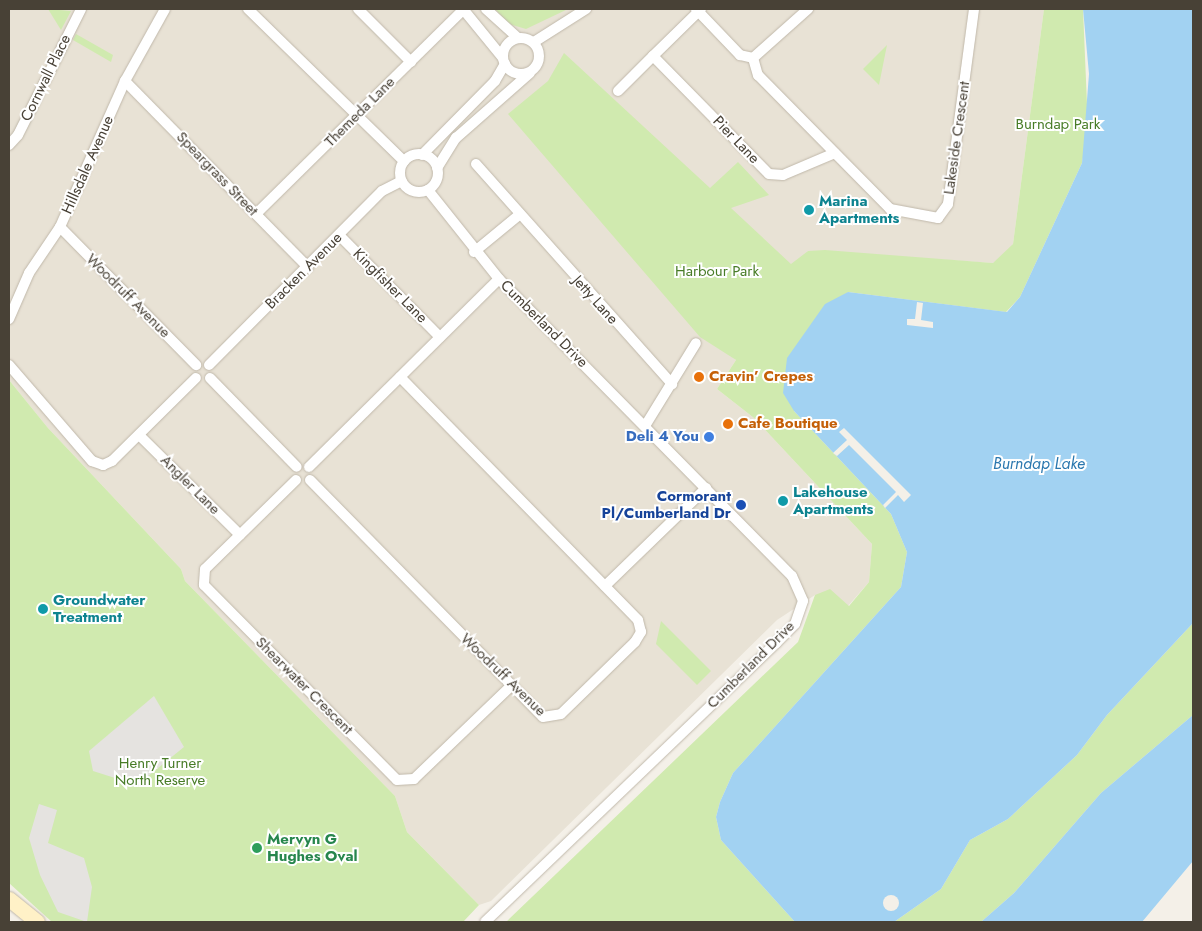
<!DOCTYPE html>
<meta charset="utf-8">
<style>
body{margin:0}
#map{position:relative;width:1202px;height:931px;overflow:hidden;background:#f4f0e8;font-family:Jost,sans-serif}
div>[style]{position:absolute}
.residential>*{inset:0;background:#e8e2d5}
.green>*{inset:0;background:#d0eaaf}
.parking>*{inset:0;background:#e5e3e0}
.water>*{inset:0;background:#a2d2f2}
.pier>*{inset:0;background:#f4f0e8}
.round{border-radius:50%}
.roads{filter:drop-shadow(0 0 1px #c0b8aa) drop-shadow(0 0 1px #c0b8aa)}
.street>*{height:10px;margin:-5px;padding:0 5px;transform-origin:5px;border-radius:5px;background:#fff}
.street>.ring{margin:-5px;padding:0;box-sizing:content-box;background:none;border:10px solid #fff;border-radius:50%}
.secondary>*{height:15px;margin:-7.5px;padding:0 7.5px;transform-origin:7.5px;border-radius:7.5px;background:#fff1c7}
.dots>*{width:14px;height:14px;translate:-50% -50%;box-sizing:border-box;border:2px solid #fff;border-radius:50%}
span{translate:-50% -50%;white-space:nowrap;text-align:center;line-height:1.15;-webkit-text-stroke:4px #fff;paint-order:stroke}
.street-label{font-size:15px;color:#484136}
.park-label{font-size:15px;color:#487c27}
.culture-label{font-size:15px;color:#0d838f;font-weight:700}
.left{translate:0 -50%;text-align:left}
.food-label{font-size:15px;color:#c56008;font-weight:700}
.shop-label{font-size:15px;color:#366cbe;font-weight:700}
.right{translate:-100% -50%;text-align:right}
.transit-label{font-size:15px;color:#164399;font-weight:700}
.leisure-label{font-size:15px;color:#27864d;font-weight:700}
.water-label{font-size:16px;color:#2b78af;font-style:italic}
.frame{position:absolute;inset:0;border:10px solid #484136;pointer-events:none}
</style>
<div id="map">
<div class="residential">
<div style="clip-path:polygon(9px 9px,1044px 9px,1013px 244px,1006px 255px,993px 263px,808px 251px,729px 355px,736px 360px,717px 389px,754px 418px,872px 544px,869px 582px,848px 606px,815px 595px,777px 620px,491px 901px,479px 905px,407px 832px,395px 796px,185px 581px,181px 569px,48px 428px,9px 380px)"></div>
</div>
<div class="green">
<div style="clip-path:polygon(48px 9px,71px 11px,61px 30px)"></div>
<div style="clip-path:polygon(495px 9px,568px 9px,526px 29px,509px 24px)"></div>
<div style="clip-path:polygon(1044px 9px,1083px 9px,1088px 128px,1082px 163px,1020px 297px,1006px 312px,848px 292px,794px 411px,891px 514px,907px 552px,901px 587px,733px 773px,720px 802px,716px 817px,721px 840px,795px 922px,506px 922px,798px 642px,815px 595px,830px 589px,849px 606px,869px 582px,872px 544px,754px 418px,717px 389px,736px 360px,700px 337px,508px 114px,548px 81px,564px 53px,710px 188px,738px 162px,769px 195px,731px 208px,791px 264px,808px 251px,825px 250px,993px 263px,1013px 244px)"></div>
<div style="clip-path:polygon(76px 34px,113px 55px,111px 62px,73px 40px)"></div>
<div style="clip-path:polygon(887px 45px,879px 85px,863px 69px)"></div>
<div style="clip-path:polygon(9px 380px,48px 428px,181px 569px,185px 581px,395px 796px,407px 832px,479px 905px,463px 922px,52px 922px,9px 883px)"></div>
<div style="clip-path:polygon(661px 621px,711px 671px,697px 685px,656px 644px)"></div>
<div style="clip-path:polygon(1193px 623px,1193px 715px,1101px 793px,1014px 893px,981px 922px,894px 922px,941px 889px,970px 840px,1008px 819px,1077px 755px,1107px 715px)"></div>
</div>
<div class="parking">
<div style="clip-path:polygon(154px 696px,184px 747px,137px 785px,93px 771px,89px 751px)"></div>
<div style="clip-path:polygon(39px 804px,57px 810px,48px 843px,84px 858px,92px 887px,87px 922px,58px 912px,40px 875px,29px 838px)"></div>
</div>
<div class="water">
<div style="clip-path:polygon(1083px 9px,1193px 9px,1193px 623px,1107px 715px,1077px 755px,1008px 819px,970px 840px,941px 889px,894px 922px,795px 922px,721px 840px,716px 817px,720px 802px,733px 773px,901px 587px,907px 552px,891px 514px,794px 411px,783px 393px,787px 358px,825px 304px,848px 292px,1007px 312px,1020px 297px,1082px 163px,1089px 74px)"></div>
<div style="clip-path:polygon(1193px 715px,1193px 861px,1142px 922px,981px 922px,1014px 893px,1101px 793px)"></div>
</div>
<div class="pier">
<div style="clip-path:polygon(917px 302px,923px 303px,921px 320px,933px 322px,933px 328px,907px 325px,907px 319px,915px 319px)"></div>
<div style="clip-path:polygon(844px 428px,911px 495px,904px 502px,898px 495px,885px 508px,883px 505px,896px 492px,849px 445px,837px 456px,833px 453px,847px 440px,839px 432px)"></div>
<div class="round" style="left:883px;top:895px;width:16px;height:16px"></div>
</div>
<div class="roads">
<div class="street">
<div style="left:248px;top:9px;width:218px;rotate:44.3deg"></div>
<div style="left:358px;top:9px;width:75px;rotate:45deg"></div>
<div style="left:463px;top:9px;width:63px;rotate:50.8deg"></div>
<div style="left:486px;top:9px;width:43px;rotate:42.2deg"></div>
<div style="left:696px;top:9px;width:64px;rotate:46.3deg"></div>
<div style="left:740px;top:55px;width:13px;rotate:13deg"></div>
<div style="left:753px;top:58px;width:74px;rotate:-41.7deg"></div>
<div style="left:701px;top:9px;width:67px;rotate:135.6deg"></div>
<div style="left:653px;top:56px;width:165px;rotate:45.5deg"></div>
<div style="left:769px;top:174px;width:14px;rotate:4deg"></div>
<div style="left:783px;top:175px;width:56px;rotate:-22.9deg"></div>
<div class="ring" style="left:503px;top:38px;width:26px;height:26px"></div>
<div style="left:534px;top:42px;width:62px;rotate:-32.4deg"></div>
<div style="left:753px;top:58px;width:18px;rotate:74deg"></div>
<div style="left:758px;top:75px;width:188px;rotate:45.4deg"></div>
<div style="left:890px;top:209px;width:49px;rotate:10.6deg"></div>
<div style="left:938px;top:218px;width:17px;rotate:-54deg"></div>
<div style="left:948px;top:204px;width:197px;rotate:-82.4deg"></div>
<div style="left:125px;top:81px;width:261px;rotate:45.5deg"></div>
<div style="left:618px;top:91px;width:49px;rotate:-45deg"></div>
<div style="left:9px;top:145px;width:13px;rotate:-48deg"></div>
<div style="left:18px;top:135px;width:141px;rotate:-63.4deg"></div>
<div class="ring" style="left:400px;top:154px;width:28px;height:28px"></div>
<div style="left:422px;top:155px;width:104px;rotate:-45.4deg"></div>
<div style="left:495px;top:81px;width:20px;rotate:-60deg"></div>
<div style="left:476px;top:164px;width:295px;rotate:48.3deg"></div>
<div style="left:437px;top:168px;width:36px;rotate:-58deg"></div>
<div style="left:456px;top:138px;width:98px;rotate:-41.3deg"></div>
<div style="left:428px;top:190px;width:114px;rotate:51.4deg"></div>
<div style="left:499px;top:279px;width:417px;rotate:45.4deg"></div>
<div style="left:792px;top:576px;width:27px;rotate:66deg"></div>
<div style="left:803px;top:601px;width:24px;rotate:109deg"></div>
<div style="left:795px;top:624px;width:27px;rotate:135deg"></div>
<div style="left:776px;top:643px;width:403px;rotate:136.2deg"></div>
<div style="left:256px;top:214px;width:292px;rotate:-44.6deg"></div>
<div style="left:60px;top:227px;width:194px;rotate:45.4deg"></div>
<div style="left:340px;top:236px;width:142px;rotate:45.3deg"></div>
<div style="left:474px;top:252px;width:58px;rotate:-39.4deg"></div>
<div style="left:9px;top:319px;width:50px;rotate:-66.5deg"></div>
<div style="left:29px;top:273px;width:55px;rotate:-56deg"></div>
<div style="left:60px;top:227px;width:160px;rotate:-66deg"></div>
<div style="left:125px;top:81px;width:82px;rotate:-60.9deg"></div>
<div style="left:9px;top:365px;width:127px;rotate:49.2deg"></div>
<div style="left:92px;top:461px;width:12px;rotate:20deg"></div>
<div style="left:103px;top:465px;width:10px;rotate:-24deg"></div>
<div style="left:112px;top:461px;width:118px;rotate:-44.7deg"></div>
<div style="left:209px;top:365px;width:245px;rotate:-45.2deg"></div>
<div style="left:382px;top:191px;width:22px;rotate:-27deg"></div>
<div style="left:210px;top:378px;width:124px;rotate:45.7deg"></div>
<div style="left:645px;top:426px;width:97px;rotate:-58.4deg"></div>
<div style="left:139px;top:435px;width:142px;rotate:44.7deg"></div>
<div style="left:309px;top:467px;width:267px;rotate:-44.7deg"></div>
<div style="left:296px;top:480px;width:127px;rotate:135.6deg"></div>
<div style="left:205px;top:569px;width:16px;rotate:94deg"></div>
<div style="left:204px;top:585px;width:274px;rotate:45.3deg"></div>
<div style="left:397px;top:780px;width:17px;rotate:-3deg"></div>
<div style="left:414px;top:779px;width:136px;rotate:-43.8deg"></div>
<div style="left:310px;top:480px;width:332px;rotate:45.5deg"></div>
<div style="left:543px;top:717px;width:18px;rotate:-9deg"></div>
<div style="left:561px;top:714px;width:103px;rotate:-44.2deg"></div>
<div style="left:635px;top:642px;width:12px;rotate:-59deg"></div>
<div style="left:641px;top:632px;width:12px;rotate:-104deg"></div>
<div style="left:638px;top:620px;width:340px;rotate:-134.4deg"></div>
<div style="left:605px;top:586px;width:141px;rotate:-44.1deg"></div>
</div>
<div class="secondary">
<div style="left:9px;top:899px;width:36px;rotate:39deg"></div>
</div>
</div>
<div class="dots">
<div style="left:809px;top:210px;background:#0f9aa8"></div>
<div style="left:699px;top:377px;background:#e8710a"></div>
<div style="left:728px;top:424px;background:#e8710a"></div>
<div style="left:709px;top:437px;background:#3f7fe0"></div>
<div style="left:783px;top:501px;background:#0f9aa8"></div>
<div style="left:741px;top:505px;background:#1a4fb4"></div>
<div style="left:43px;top:609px;background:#0f9aa8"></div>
<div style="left:257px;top:848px;background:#2e9e5b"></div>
</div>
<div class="street-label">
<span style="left:46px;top:78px;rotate:-64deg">Cornwall Place</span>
<span style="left:360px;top:112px;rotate:-45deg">Themeda Lane</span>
<span style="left:957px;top:138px;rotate:-82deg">Lakeside Crescent</span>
<span style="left:736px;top:140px;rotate:46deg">Pier Lane</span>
<span style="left:88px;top:165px;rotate:-66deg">Hillsdale Avenue</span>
<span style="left:217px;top:174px;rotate:46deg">Speargrass Street</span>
<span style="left:304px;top:271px;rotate:-45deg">Bracken Avenue</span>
<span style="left:390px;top:286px;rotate:45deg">Kingfisher Lane</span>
<span style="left:128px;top:296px;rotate:45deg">Woodruff Avenue</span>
<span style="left:595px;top:300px;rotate:48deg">Jetty Lane</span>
<span style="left:544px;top:324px;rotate:45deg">Cumberland Drive</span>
<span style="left:190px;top:485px;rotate:45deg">Angler Lane</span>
<span style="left:751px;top:665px;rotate:-45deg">Cumberland Drive</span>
<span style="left:503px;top:675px;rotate:44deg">Woodruff Avenue</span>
<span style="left:304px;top:686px;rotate:45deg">Shearwater Crescent</span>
</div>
<div class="park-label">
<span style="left:1058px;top:125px">Burndap Park</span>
<span style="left:717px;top:272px">Harbour Park</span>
<span style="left:160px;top:772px">Henry Turner<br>North Reserve</span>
</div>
<div class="culture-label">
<span class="left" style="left:819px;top:210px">Marina<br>Apartments</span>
<span class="left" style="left:793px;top:501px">Lakehouse<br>Apartments</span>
<span class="left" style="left:53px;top:609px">Groundwater<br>Treatment</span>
</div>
<div class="food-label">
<span class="left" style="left:709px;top:377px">Cravin’ Crepes</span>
<span class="left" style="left:738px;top:424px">Cafe Boutique</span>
</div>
<div class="shop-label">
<span class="right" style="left:699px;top:437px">Deli 4 You</span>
</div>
<div class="transit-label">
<span class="right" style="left:731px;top:505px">Cormorant<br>Pl/Cumberland Dr</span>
</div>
<div class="leisure-label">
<span class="left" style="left:267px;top:848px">Mervyn G<br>Hughes Oval</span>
</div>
<div class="water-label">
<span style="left:1039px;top:464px">Burndap Lake</span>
</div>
<div class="frame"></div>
</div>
